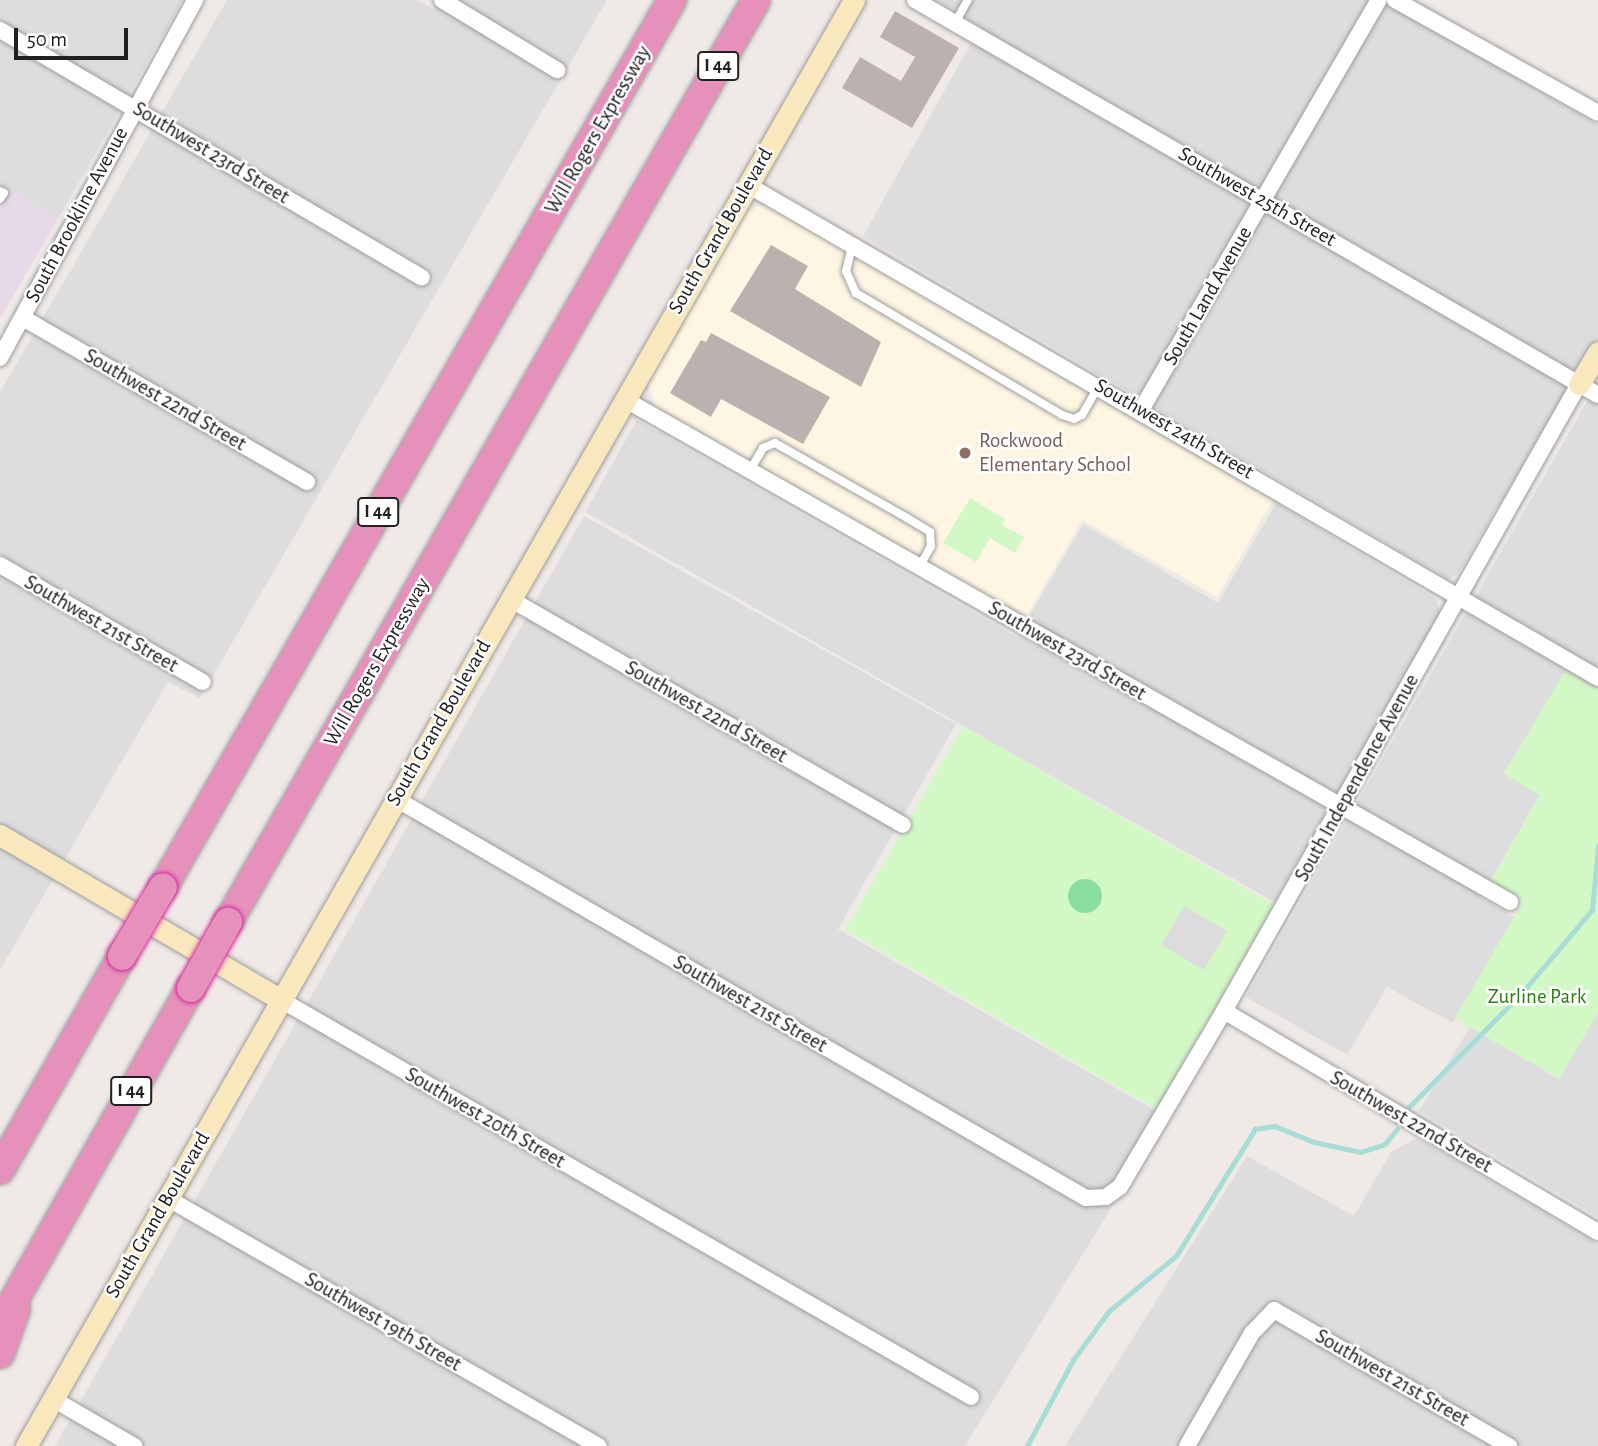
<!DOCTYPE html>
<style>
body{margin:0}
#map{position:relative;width:1598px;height:1446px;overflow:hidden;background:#f0eae7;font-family:"Alegreya Sans",sans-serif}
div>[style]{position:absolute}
.residential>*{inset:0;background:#dedddd}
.industrial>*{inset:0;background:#e7d9e9}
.education>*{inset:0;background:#fef5e2}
.park>*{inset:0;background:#d2f9c5}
.pitch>*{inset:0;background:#87de9f}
.round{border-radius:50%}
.parking>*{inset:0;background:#dcdcdc}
.stream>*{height:4.5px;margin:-2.25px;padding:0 2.25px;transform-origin:2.25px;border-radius:2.25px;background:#a8ddd7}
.building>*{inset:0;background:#bdb1b0}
.roads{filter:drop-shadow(0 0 2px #9d9d9d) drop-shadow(0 0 2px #9d9d9d)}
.lane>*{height:8px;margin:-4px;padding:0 4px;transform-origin:4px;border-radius:4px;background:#fff}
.street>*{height:16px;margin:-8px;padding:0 8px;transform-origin:8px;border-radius:8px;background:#fff}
.secondary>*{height:21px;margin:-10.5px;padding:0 10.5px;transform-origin:10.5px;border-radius:10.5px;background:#f9e8bd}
.highway>*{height:28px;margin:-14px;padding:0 14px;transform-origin:14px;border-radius:14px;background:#e691bc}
.bridges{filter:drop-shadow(0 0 2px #d82a9f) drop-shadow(0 0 2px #d82a9f)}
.highway-bridge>*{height:28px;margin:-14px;padding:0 14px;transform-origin:14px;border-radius:14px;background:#e691bc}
.dots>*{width:19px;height:19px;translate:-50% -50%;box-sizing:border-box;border:4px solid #fff;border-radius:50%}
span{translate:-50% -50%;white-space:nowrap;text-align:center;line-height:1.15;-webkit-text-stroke:5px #fff;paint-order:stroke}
.shield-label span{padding:2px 5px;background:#fff;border:2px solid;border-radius:5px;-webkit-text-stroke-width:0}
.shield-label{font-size:19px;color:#202020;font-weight:700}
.street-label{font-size:21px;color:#202020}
.education-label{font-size:21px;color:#785e54}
.left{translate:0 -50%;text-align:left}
.park-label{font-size:21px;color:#2a7e0e}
.scale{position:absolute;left:14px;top:28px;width:114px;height:32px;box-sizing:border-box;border:4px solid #202020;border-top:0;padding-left:9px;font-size:21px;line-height:24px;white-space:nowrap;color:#202020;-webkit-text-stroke:5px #fff;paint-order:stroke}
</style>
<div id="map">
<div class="residential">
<div style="clip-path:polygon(0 0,183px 0,58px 219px,0 184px)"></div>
<div style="clip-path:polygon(227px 0,418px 0,433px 9px,439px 0,607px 0,200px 698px,168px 682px,0 970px,0 392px)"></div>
<div style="clip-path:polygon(936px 0,1382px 0,1598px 125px,1598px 338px,1458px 574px,1449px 580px,863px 236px,980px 27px)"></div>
<div style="clip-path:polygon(1598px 382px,1598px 686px,1596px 689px,1565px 672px,1504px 773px,1540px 794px,1481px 898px,1514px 917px,1453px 1023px,1387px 987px,1347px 1055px,1246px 997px)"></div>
<div style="clip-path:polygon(637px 420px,1017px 637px,1083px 524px,1218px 603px,1276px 503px,1435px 598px,1441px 612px,1274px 902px,585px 512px)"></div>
<div style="clip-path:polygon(584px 516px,956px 724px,838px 929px,1167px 1117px,965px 1446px,55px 1446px)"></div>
<div style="clip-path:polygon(1598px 1012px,1598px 1217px,1419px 1111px,1470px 1027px,1559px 1079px)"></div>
<div style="clip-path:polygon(1417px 1138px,1598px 1244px,1598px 1446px,1065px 1446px,1247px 1156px,1354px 1216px,1391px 1152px)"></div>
</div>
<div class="industrial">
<div style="clip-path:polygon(0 184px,58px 219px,0 319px)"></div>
</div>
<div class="education">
<div style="clip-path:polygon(759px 206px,769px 206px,1273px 500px,1217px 597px,1082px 520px,1026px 617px,655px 406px,648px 379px,746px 212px)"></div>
</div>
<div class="park">
<div style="clip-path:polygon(970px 498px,1005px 519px,1002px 525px,1024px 537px,1015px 553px,990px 538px,976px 562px,943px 543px)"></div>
<div style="clip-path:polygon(1565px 671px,1596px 689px,1598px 686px,1598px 1012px,1559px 1079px,1455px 1018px,1523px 902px,1490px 883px,1540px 795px,1504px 774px)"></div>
<div style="clip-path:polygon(963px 726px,1274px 905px,1156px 1109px,845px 930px)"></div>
</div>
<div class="pitch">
<div class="round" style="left:1068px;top:879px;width:34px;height:34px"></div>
</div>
<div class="parking">
<div style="clip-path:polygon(1184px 906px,1227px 931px,1204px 970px,1161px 945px)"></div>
</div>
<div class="stream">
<div style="left:1408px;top:1108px;width:158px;rotate:-45.3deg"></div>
<div style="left:1519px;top:996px;width:113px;rotate:-49.7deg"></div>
<div style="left:1592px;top:910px;width:64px;rotate:-84.6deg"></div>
<div style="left:1027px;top:1446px;width:98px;rotate:-61.9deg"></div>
<div style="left:1073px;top:1360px;width:61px;rotate:-53.7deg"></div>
<div style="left:1109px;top:1311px;width:87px;rotate:-39.4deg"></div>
<div style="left:1176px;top:1256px;width:150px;rotate:-58.1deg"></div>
<div style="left:1255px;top:1129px;width:20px;rotate:-9deg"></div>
<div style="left:1275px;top:1126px;width:42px;rotate:22.3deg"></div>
<div style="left:1314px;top:1142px;width:48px;rotate:12deg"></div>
<div style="left:1361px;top:1152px;width:25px;rotate:-18deg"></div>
<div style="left:1385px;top:1144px;width:19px;rotate:-51deg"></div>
</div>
<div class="building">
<div style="clip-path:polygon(895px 11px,959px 48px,912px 128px,842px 88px,860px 57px,901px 81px,915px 57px,880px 37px)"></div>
<div style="clip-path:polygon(771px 245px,808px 266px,795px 289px,881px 342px,861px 387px,730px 311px)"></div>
<div style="clip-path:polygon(711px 333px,830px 397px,803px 444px,721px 399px,711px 417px,670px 393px,701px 340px,706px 342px)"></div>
</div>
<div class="roads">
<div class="lane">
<div style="left:955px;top:23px;width:26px;rotate:-61deg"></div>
<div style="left:0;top:191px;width:4px;rotate:27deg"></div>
<div style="left:4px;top:193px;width:7px;rotate:124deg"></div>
<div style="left:852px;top:246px;width:26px;rotate:103deg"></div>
<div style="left:846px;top:271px;width:24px;rotate:66deg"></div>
<div style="left:856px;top:293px;width:239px;rotate:30.6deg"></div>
<div style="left:1062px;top:415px;width:13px;rotate:18deg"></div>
<div style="left:1074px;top:419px;width:9px;rotate:-27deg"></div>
<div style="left:1082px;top:415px;width:32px;rotate:-60deg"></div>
<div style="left:750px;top:470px;width:26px;rotate:-59deg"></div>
<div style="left:763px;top:448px;width:13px;rotate:-23deg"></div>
<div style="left:775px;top:443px;width:152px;rotate:29.6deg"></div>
<div style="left:907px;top:518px;width:27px;rotate:31deg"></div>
<div style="left:930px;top:532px;width:14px;rotate:86deg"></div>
<div style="left:931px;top:546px;width:25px;rotate:119deg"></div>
</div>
<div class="street">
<div style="left:442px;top:0;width:135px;rotate:31.3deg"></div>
<div style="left:915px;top:0;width:789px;rotate:30.04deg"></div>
<div style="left:1395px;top:0;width:232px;rotate:29.1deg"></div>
<div style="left:0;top:30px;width:489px;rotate:30.4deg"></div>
<div style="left:748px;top:185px;width:983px;rotate:30.11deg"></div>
<div style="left:23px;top:318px;width:328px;rotate:30deg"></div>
<div style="left:0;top:358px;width:408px;rotate:-61.4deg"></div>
<div style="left:624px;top:399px;width:1019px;rotate:29.58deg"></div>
<div style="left:1141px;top:410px;width:474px;rotate:-59.9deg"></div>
<div style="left:0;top:565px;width:234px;rotate:30deg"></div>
<div style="left:510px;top:599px;width:453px;rotate:29.9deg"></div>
<div style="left:396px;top:799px;width:797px;rotate:30.04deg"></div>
<div style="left:1086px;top:1198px;width:20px;rotate:-3deg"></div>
<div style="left:1106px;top:1197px;width:17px;rotate:-36deg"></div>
<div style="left:1120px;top:1187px;width:204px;rotate:-59.4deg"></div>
<div style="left:1224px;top:1011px;width:721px;rotate:-60.48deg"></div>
<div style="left:281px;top:1000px;width:796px;rotate:29.91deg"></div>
<div style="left:1224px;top:1011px;width:434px;rotate:30.6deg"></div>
<div style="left:167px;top:1198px;width:498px;rotate:29.9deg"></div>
<div style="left:53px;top:1399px;width:94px;rotate:30.1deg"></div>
<div style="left:1187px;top:1446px;width:130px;rotate:-60.1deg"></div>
<div style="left:1252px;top:1333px;width:32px;rotate:-46deg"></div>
<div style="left:1274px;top:1310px;width:272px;rotate:30.1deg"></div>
</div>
<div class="secondary">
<div style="left:1579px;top:384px;width:37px;rotate:-59deg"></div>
<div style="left:0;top:835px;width:326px;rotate:30.4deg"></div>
<div style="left:26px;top:1446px;width:1666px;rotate:-60.2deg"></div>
</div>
<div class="highway">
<div style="left:163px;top:887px;width:1023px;rotate:-60.15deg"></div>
<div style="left:228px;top:922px;width:1062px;rotate:-60.2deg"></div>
<div style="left:0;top:1170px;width:246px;rotate:-60.3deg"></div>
<div style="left:0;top:1325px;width:387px;rotate:-60.5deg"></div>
<div style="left:0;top:1354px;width:48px;rotate:-70.4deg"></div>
</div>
</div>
<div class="bridges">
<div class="highway-bridge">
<div style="left:122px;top:956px;width:80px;rotate:-59.3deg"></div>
<div style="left:191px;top:988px;width:76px;rotate:-60.7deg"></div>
</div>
</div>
<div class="dots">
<div style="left:965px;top:453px;background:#8d6e63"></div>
</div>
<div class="shield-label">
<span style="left:718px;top:66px">I 44</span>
<span style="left:378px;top:512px">I 44</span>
<span style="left:131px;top:1091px">I 44</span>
</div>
<div class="street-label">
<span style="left:598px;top:130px;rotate:-60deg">Will Rogers Expressway</span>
<span style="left:211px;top:153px;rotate:31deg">Southwest 23rd Street</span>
<span style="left:1257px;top:197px;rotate:30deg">Southwest 25th Street</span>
<span style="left:77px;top:215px;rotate:-62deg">South Brookline Avenue</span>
<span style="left:721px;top:231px;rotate:-60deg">South Grand Boulevard</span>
<span style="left:1208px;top:296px;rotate:-60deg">South Land Avenue</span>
<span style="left:165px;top:400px;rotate:30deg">Southwest 22nd Street</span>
<span style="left:1174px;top:429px;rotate:30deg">Southwest 24th Street</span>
<span style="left:101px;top:624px;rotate:30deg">Southwest 21st Street</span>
<span style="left:1067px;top:651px;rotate:30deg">Southwest 23rd Street</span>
<span style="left:377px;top:662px;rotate:-60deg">Will Rogers Expressway</span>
<span style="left:706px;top:712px;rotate:30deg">Southwest 22nd Street</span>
<span style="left:439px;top:723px;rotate:-60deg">South Grand Boulevard</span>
<span style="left:1357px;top:778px;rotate:-61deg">South Independence Avenue</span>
<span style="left:750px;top:1004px;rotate:30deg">Southwest 21st Street</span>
<span style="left:485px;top:1118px;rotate:30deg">Southwest 20th Street</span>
<span style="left:1411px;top:1122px;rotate:30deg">Southwest 22nd Street</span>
<span style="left:158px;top:1215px;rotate:-60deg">South Grand Boulevard</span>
<span style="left:383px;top:1322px;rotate:30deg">Southwest 19th Street</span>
<span style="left:1392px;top:1378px;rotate:30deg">Southwest 21st Street</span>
</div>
<div class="education-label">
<span class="left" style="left:979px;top:453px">Rockwood<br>Elementary School</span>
</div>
<div class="park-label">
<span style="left:1537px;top:997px">Zurline Park</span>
</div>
<div class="scale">50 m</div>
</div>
